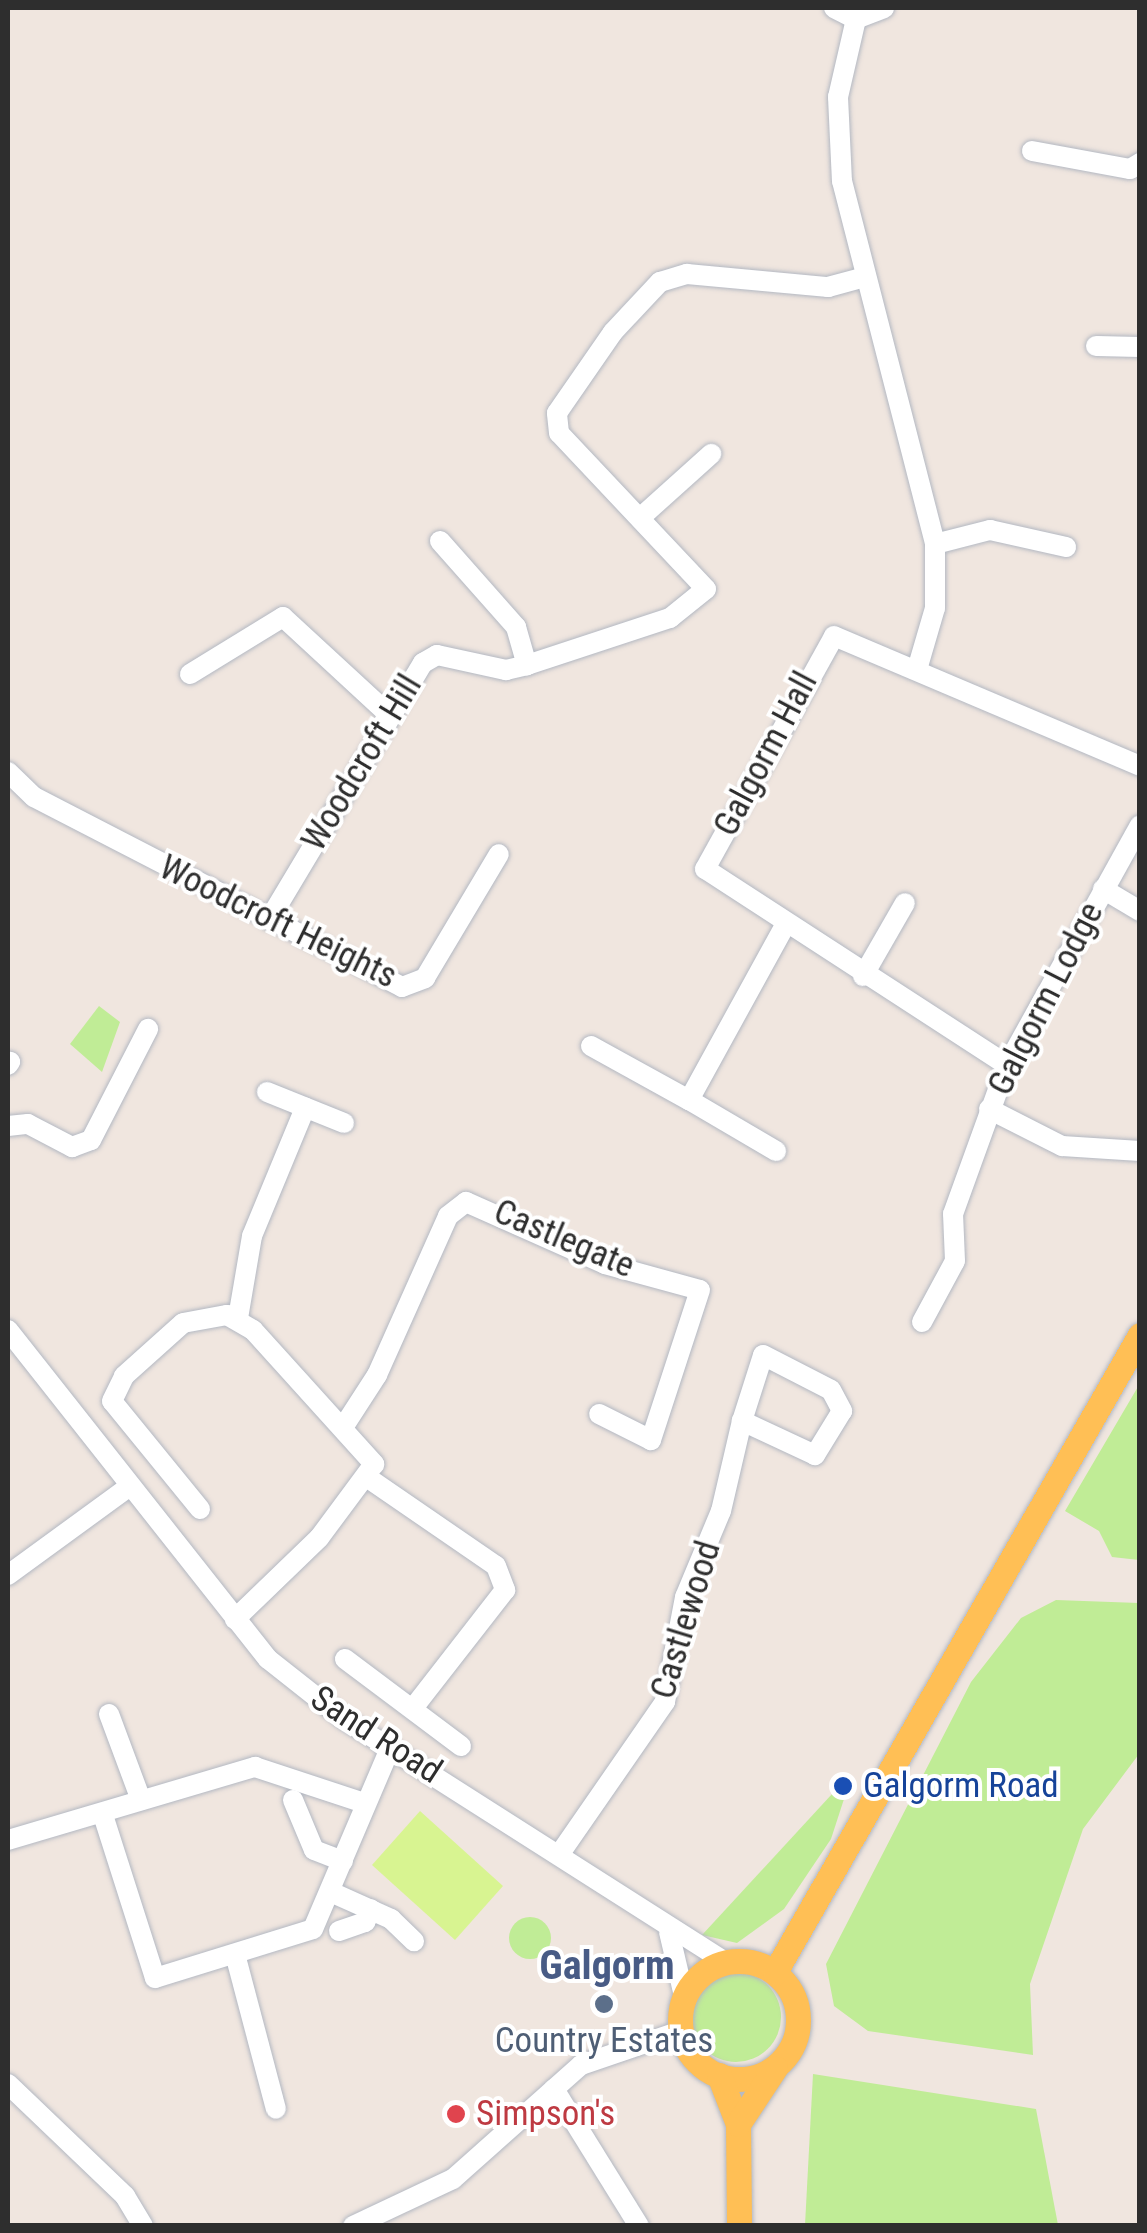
<!DOCTYPE html>
<style>
body{margin:0}
#map{position:relative;width:1147px;height:2233px;overflow:hidden;background:#f0e6df;font-family:"Roboto Condensed",sans-serif}
div>[style]{position:absolute}
.green>*{inset:0;background:#c0ec96}
.round{border-radius:50%}
.pitch>*{inset:0;background:#d8f491}
.roads{filter:drop-shadow(0 0 2px #b3b8c2) drop-shadow(0 0 2px #b3b8c2)}
.minor>*{height:20px;margin:-10px;padding:0 10px;transform-origin:10px;border-radius:10px;background:#fff}
.major>*{height:25px;margin:-12.5px;padding:0 12.5px;transform-origin:12.5px;border-radius:12.5px;background:#ffbf55}
.major>.ring{margin:-12.5px;padding:0;box-sizing:content-box;background:none;border:25px solid #ffbf55;border-radius:50%}
.dots>*{width:28px;height:28px;translate:-50% -50%;box-sizing:border-box;border:5px solid #fff;border-radius:50%}
span{translate:-50% -50%;white-space:nowrap;text-align:center;line-height:1.15;-webkit-text-stroke:8px #fff;paint-order:stroke}
.street-label{font-size:35px;color:#2e2e2e}
.transit-label{font-size:35px;color:#164399}
.left{translate:0 -50%;text-align:left}
.service-label{font-size:35px;color:#4e5e75}
.health-label{font-size:35px;color:#be3a42}
.quarter-label{font-size:40px;color:#485b85;font-weight:700}
.frame{position:absolute;inset:0;border:10px solid #2e2e2e;pointer-events:none}
</style>
<div id="map">
<div class="green">
<div style="clip-path:polygon(99px 1006px,120px 1022px,102px 1072px,70px 1044px)"></div>
<div style="clip-path:polygon(1139px 1385px,1139px 1560px,1112px 1557px,1099px 1531px,1065px 1511px)"></div>
<div style="clip-path:polygon(1056px 1600px,1139px 1603px,1139px 1754px,1083px 1829px,1030px 1984px,1033px 2055px,868px 2031px,834px 2006px,826px 1964px,971px 1682px,1021px 1618px)"></div>
<div style="clip-path:polygon(832px 1794px,844px 1799px,831px 1839px,784px 1909px,737px 1943px,702px 1935px)"></div>
<div class="round" style="left:509px;top:1917px;width:42px;height:42px"></div>
<div class="round" style="left:691px;top:1972px;width:90px;height:90px"></div>
<div style="clip-path:polygon(813px 2074px,1036px 2109px,1058px 2225px,805px 2225px)"></div>
</div>
<div class="pitch">
<div style="clip-path:polygon(420px 1811px,503px 1886px,455px 1940px,372px 1865px)"></div>
</div>
<div class="roads">
<div class="minor">
<div style="left:834px;top:8px;width:25px;rotate:27deg"></div>
<div style="left:856px;top:19px;width:30px;rotate:-21deg"></div>
<div style="left:856px;top:19px;width:80px;rotate:103deg"></div>
<div style="left:838px;top:97px;width:84px;rotate:87.3deg"></div>
<div style="left:842px;top:181px;width:375px;rotate:75.6deg"></div>
<div style="left:935px;top:544px;width:64px;rotate:90deg"></div>
<div style="left:935px;top:608px;width:60px;rotate:106.3deg"></div>
<div style="left:1032px;top:151px;width:100px;rotate:10.4deg"></div>
<div style="left:1130px;top:169px;width:12px;rotate:-31deg"></div>
<div style="left:1096px;top:346px;width:44px;rotate:1.3deg"></div>
<div style="left:640px;top:518px;width:96px;rotate:-42deg"></div>
<div style="left:440px;top:541px;width:115px;rotate:48.5deg"></div>
<div style="left:516px;top:627px;width:40px;rotate:74deg"></div>
<div style="left:935px;top:544px;width:57px;rotate:-14.3deg"></div>
<div style="left:990px;top:530px;width:78px;rotate:12.6deg"></div>
<div style="left:190px;top:674px;width:109px;rotate:-31.5deg"></div>
<div style="left:283px;top:617px;width:140px;rotate:42.7deg"></div>
<div style="left:8px;top:772px;width:36px;rotate:44deg"></div>
<div style="left:34px;top:797px;width:414px;rotate:27.3deg"></div>
<div style="left:402px;top:987px;width:25px;rotate:-21deg"></div>
<div style="left:425px;top:978px;width:144px;rotate:-59.2deg"></div>
<div style="left:1103px;top:889px;width:43px;rotate:30.7deg"></div>
<div style="left:269px;top:920px;width:300px;rotate:-59.1deg"></div>
<div style="left:423px;top:663px;width:16px;rotate:-30deg"></div>
<div style="left:437px;top:655px;width:71px;rotate:12.3deg"></div>
<div style="left:506px;top:670px;width:22px;rotate:-13deg"></div>
<div style="left:527px;top:665px;width:151px;rotate:-18.2deg"></div>
<div style="left:670px;top:618px;width:46px;rotate:-38.9deg"></div>
<div style="left:706px;top:589px;width:214px;rotate:-133.3deg"></div>
<div style="left:559px;top:433px;width:20px;rotate:-96deg"></div>
<div style="left:557px;top:413px;width:98px;rotate:-55.3deg"></div>
<div style="left:613px;top:332px;width:69px;rotate:-46.8deg"></div>
<div style="left:660px;top:282px;width:28px;rotate:-17deg"></div>
<div style="left:687px;top:274px;width:142px;rotate:5.3deg"></div>
<div style="left:828px;top:287px;width:34px;rotate:-15deg"></div>
<div style="left:863px;top:976px;width:84px;rotate:-60.1deg"></div>
<div style="left:591px;top:1046px;width:112px;rotate:28.9deg"></div>
<div style="left:689px;top:1100px;width:197px;rotate:-61.2deg"></div>
<div style="left:8px;top:1065px;width:4px;rotate:-56deg"></div>
<div style="left:1007px;top:1065px;width:360px;rotate:-147deg"></div>
<div style="left:705px;top:869px;width:266px;rotate:-61deg"></div>
<div style="left:834px;top:636px;width:332px;rotate:23deg"></div>
<div style="left:267px;top:1092px;width:83px;rotate:21.9deg"></div>
<div style="left:689px;top:1100px;width:101px;rotate:30.4deg"></div>
<div style="left:989px;top:1109px;width:82px;rotate:26.9deg"></div>
<div style="left:1062px;top:1146px;width:78px;rotate:3.7deg"></div>
<div style="left:8px;top:1126px;width:20px;rotate:-6deg"></div>
<div style="left:28px;top:1124px;width:50px;rotate:27.6deg"></div>
<div style="left:72px;top:1147px;width:20px;rotate:-20deg"></div>
<div style="left:91px;top:1140px;width:125px;rotate:-62.8deg"></div>
<div style="left:238px;top:1318px;width:83px;rotate:-80.3deg"></div>
<div style="left:252px;top:1236px;width:139px;rotate:-67.5deg"></div>
<div style="left:922px;top:1322px;width:69px;rotate:-61.6deg"></div>
<div style="left:955px;top:1261px;width:47px;rotate:-92.4deg"></div>
<div style="left:953px;top:1214px;width:158px;rotate:-70.1deg"></div>
<div style="left:1007px;top:1065px;width:274px;rotate:-61deg"></div>
<div style="left:8px;top:1330px;width:419px;rotate:51.7deg"></div>
<div style="left:268px;top:1659px;width:97px;rotate:38.3deg"></div>
<div style="left:344px;top:1719px;width:452px;rotate:32.5deg"></div>
<div style="left:344px;top:1426px;width:61px;rotate:-57.1deg"></div>
<div style="left:377px;top:1375px;width:174px;rotate:-65.9deg"></div>
<div style="left:448px;top:1216px;width:23px;rotate:-38deg"></div>
<div style="left:466px;top:1202px;width:152px;rotate:24deg"></div>
<div style="left:605px;top:1264px;width:98px;rotate:15.3deg"></div>
<div style="left:700px;top:1290px;width:158px;rotate:108.1deg"></div>
<div style="left:651px;top:1440px;width:58px;rotate:-153.4deg"></div>
<div style="left:368px;top:1478px;width:155px;rotate:34.5deg"></div>
<div style="left:496px;top:1566px;width:26px;rotate:69deg"></div>
<div style="left:505px;top:1590px;width:150px;rotate:127.9deg"></div>
<div style="left:200px;top:1509px;width:139px;rotate:-129.2deg"></div>
<div style="left:112px;top:1401px;width:28px;rotate:-64deg"></div>
<div style="left:124px;top:1376px;width:79px;rotate:-41.9deg"></div>
<div style="left:183px;top:1323px;width:45px;rotate:-10.3deg"></div>
<div style="left:227px;top:1315px;width:30px;rotate:30deg"></div>
<div style="left:253px;top:1330px;width:181px;rotate:47.9deg"></div>
<div style="left:374px;top:1464px;width:92px;rotate:126.6deg"></div>
<div style="left:319px;top:1538px;width:117px;rotate:136deg"></div>
<div style="left:8px;top:1575px;width:151px;rotate:-36.1deg"></div>
<div style="left:345px;top:1659px;width:145px;rotate:36.9deg"></div>
<div style="left:109px;top:1714px;width:92px;rotate:69.6deg"></div>
<div style="left:293px;top:1800px;width:54px;rotate:67.2deg"></div>
<div style="left:314px;top:1850px;width:31px;rotate:21deg"></div>
<div style="left:103px;top:1815px;width:171px;rotate:72.3deg"></div>
<div style="left:155px;top:1978px;width:165px;rotate:-17.2deg"></div>
<div style="left:313px;top:1929px;width:199px;rotate:-66.9deg"></div>
<div style="left:8px;top:1840px;width:258px;rotate:-16.5deg"></div>
<div style="left:255px;top:1767px;width:115px;rotate:18.3deg"></div>
<div style="left:561px;top:1852px;width:183px;rotate:-55.3deg"></div>
<div style="left:665px;top:1702px;width:107px;rotate:-79.2deg"></div>
<div style="left:685px;top:1597px;width:93px;rotate:-67.3deg"></div>
<div style="left:721px;top:1511px;width:92px;rotate:-76.9deg"></div>
<div style="left:742px;top:1421px;width:69px;rotate:-72.3deg"></div>
<div style="left:763px;top:1355px;width:76px;rotate:27.2deg"></div>
<div style="left:831px;top:1390px;width:24px;rotate:62deg"></div>
<div style="left:842px;top:1411px;width:52px;rotate:121.5deg"></div>
<div style="left:815px;top:1455px;width:81px;rotate:-155deg"></div>
<div style="left:333px;top:1893px;width:64px;rotate:24.1deg"></div>
<div style="left:391px;top:1919px;width:32px;rotate:44deg"></div>
<div style="left:339px;top:1931px;width:28px;rotate:-19deg"></div>
<div style="left:365px;top:1922px;width:14px;rotate:-65deg"></div>
<div style="left:669px;top:1932px;width:66px;rotate:76.8deg"></div>
<div style="left:235px;top:1954px;width:160px;rotate:75.2deg"></div>
<div style="left:8px;top:2084px;width:162px;rotate:43.7deg"></div>
<div style="left:125px;top:2196px;width:35px;rotate:59deg"></div>
<div style="left:554px;top:2089px;width:161px;rotate:58.2deg"></div>
<div style="left:353px;top:2226px;width:110px;rotate:-25.2deg"></div>
<div style="left:453px;top:2179px;width:171px;rotate:-41.7deg"></div>
<div style="left:581px;top:2065px;width:106px;rotate:-18.8deg"></div>
</div>
<div class="major">
<div class="ring" style="left:680px;top:1961px;width:93px;height:93px"></div>
<div style="left:775px;top:1972px;width:734px;rotate:-60.19deg"></div>
<div style="left:719px;top:2075px;width:53px;rotate:68.8deg"></div>
<div style="left:738px;top:2124px;width:102px;rotate:89.4deg"></div>
<div style="left:738px;top:2124px;width:67px;rotate:-56.5deg"></div>
</div>
</div>
<div class="dots">
<div style="left:843px;top:1786px;background:#1a4fb4"></div>
<div style="left:604px;top:2004px;background:#5c6f8a"></div>
<div style="left:456px;top:2114px;background:#e0444e"></div>
</div>
<div class="street-label">
<span style="left:766px;top:754px;rotate:-62deg">Galgorm Hall</span>
<span style="left:362px;top:763px;rotate:-59deg">Woodcroft Hill</span>
<span style="left:278px;top:922px;rotate:26deg">Woodcroft Heights</span>
<span style="left:1046px;top:999px;rotate:-63deg">Galgorm Lodge</span>
<span style="left:564px;top:1239px;rotate:23deg">Castlegate</span>
<span style="left:686px;top:1620px;rotate:-73deg">Castlewood</span>
<span style="left:376px;top:1735px;rotate:33deg">Sand Road</span>
</div>
<div class="transit-label">
<span class="left" style="left:863px;top:1786px">Galgorm Road</span>
</div>
<div class="service-label">
<span style="left:604px;top:2041px">Country Estates</span>
</div>
<div class="health-label">
<span class="left" style="left:476px;top:2114px">Simpson's</span>
</div>
<div class="quarter-label">
<span style="left:607px;top:1966px">Galgorm</span>
</div>
<div class="frame"></div>
</div>
